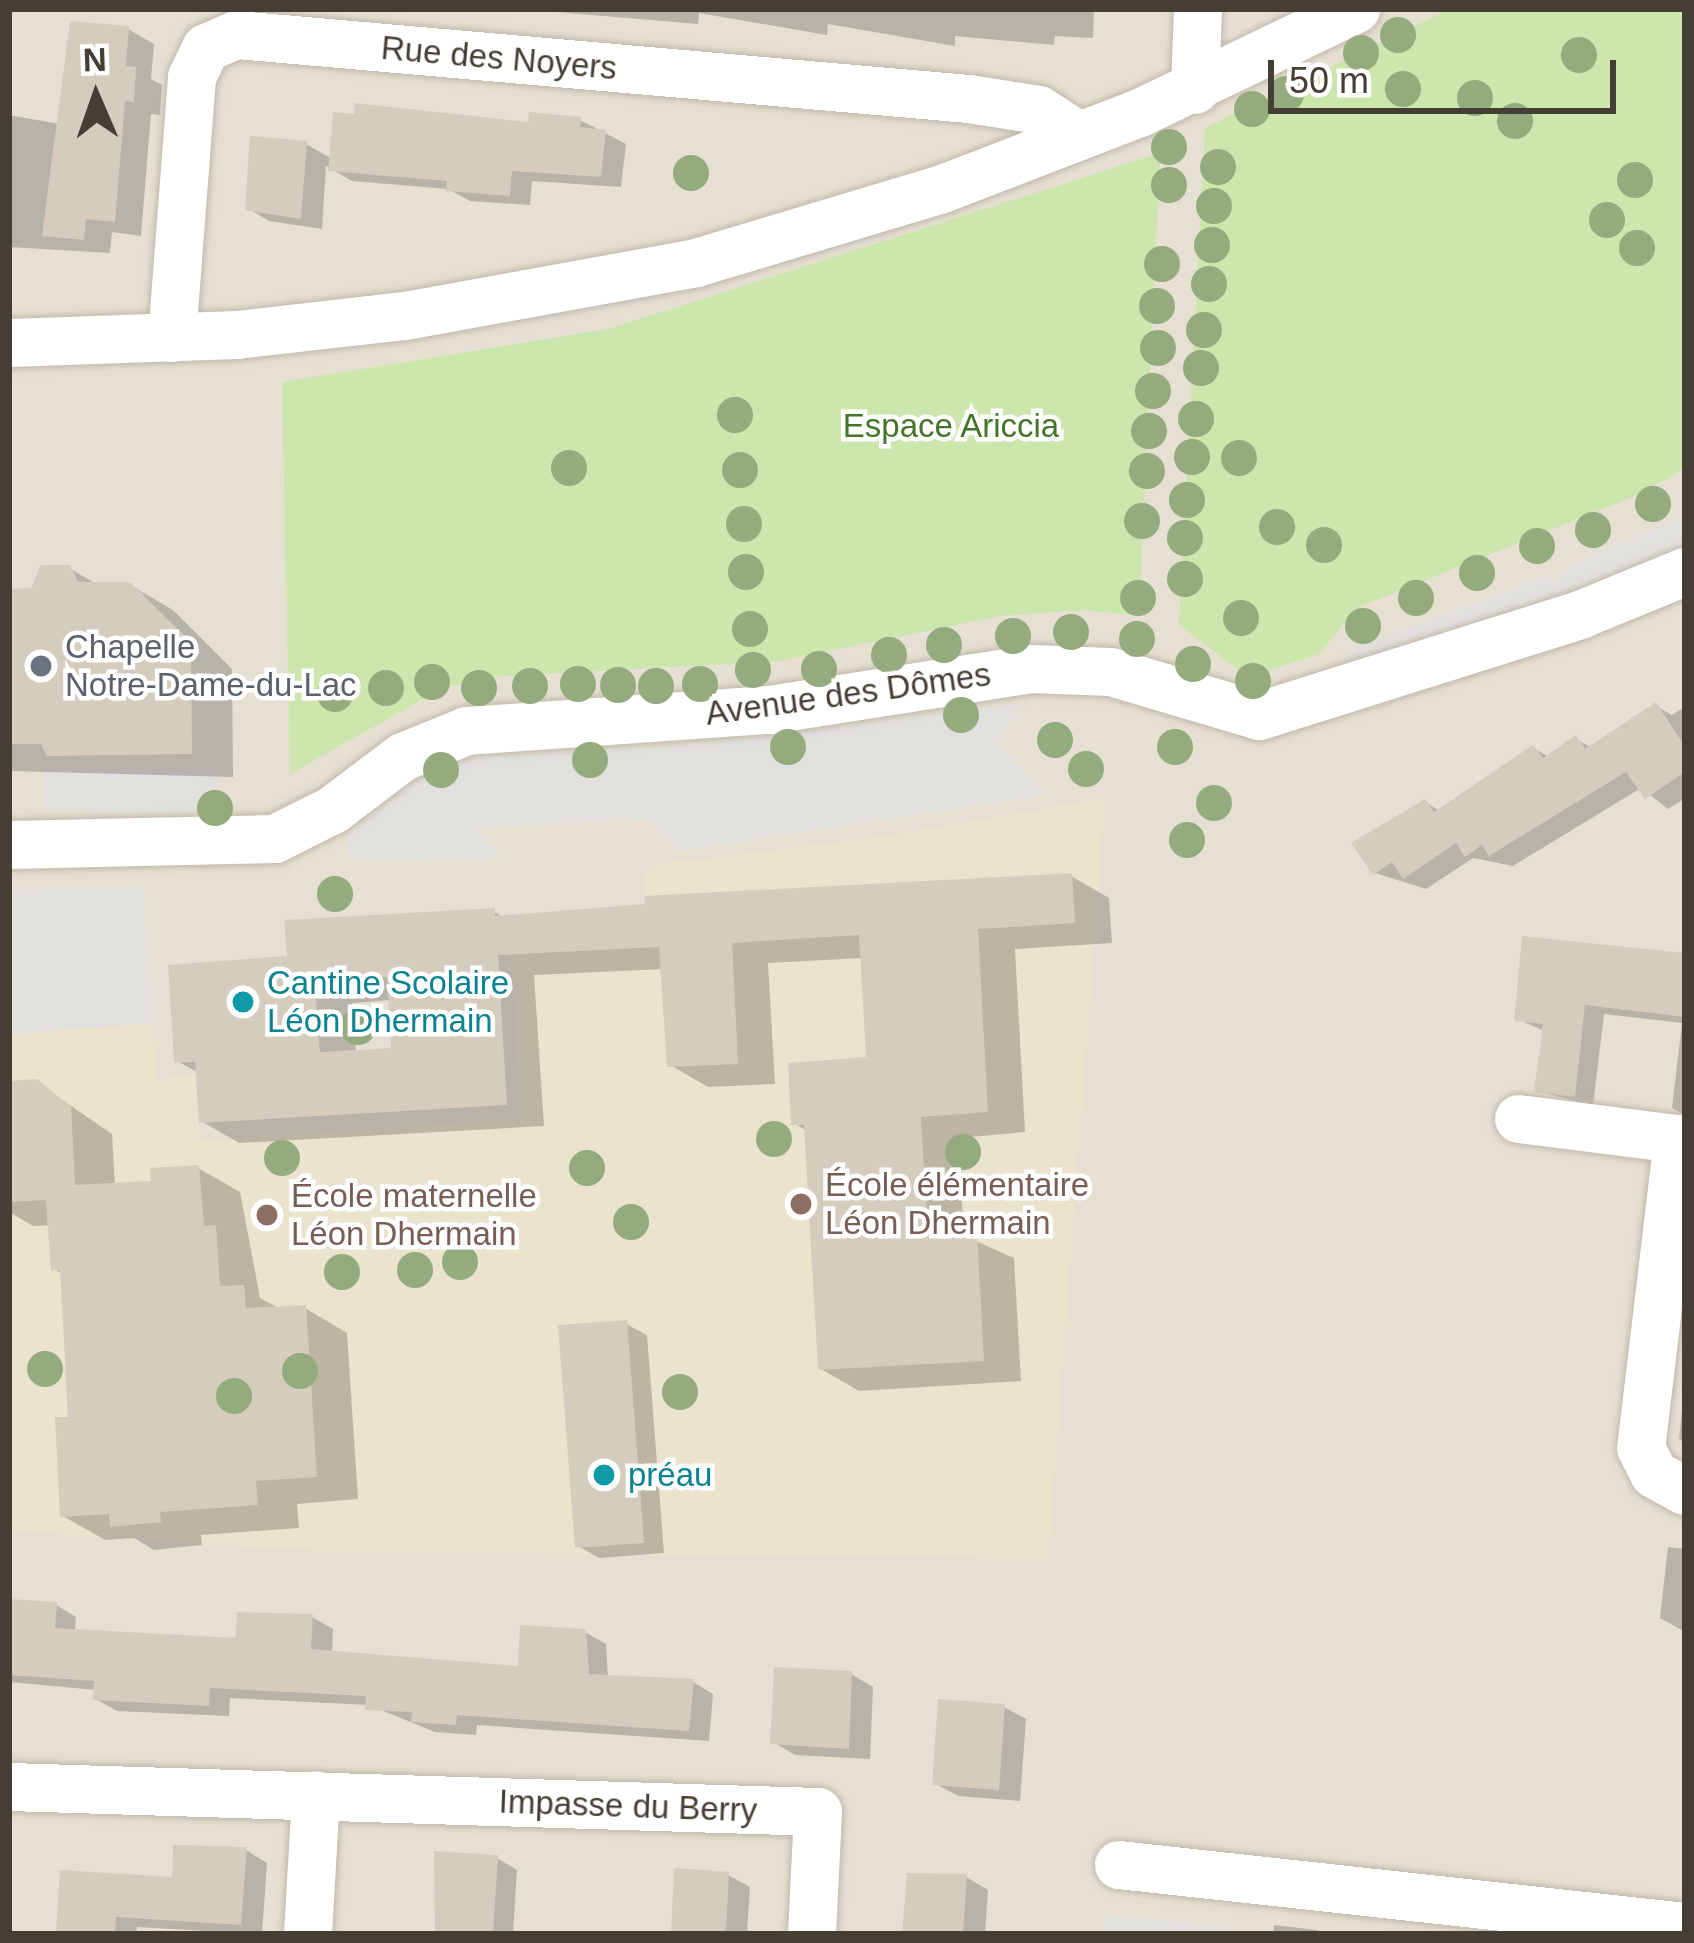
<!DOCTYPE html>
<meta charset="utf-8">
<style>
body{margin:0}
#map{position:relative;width:1694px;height:1943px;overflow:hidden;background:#f2eee4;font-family:Arial,sans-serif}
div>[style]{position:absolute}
.residential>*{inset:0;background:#e6e0d2}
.education>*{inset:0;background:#ebe3ce}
.green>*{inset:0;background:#cce6ad}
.parking>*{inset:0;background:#e2e0dd}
.shadow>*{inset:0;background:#0003}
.building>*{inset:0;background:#d6ccbd}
.roads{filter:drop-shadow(0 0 3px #c0b8aa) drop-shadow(0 0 3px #c0b8aa)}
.minor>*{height:48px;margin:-24px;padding:0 24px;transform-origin:24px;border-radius:24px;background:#fff}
.trees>*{width:36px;height:36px;margin:-18px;border-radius:50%;background:#93ab7d}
.dots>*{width:33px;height:33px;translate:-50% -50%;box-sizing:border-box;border:6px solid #fff;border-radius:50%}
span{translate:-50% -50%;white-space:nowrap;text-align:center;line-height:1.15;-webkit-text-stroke:9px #fff;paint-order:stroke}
.street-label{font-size:33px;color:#443e34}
.park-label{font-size:33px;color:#457528}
.worship-label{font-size:33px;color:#5b616d}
.left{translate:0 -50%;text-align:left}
.culture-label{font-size:33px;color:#0d838f}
.education-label{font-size:33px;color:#785e54}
.frame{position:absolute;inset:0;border:12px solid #443e34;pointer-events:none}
.north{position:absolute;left:36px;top:36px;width:120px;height:120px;-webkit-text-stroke:9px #fff;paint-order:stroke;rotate:358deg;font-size:33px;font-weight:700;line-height:48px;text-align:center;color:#443e34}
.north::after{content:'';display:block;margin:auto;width:42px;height:54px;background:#443e34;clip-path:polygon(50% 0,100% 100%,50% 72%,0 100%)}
.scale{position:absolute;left:1268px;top:60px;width:348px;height:54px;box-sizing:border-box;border:6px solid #443e34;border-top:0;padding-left:15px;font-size:36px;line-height:42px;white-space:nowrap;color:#443e34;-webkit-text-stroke:9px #fff;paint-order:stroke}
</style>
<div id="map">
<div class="residential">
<div style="clip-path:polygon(9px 9px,1685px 9px,1685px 1934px,9px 1934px)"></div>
</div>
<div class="education">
<div style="clip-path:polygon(1105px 798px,1048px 1559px,322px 1551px,9px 1531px,9px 1034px,152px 1023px,156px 1079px,196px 1077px,199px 1141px,519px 1119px,512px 916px,645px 908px,644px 875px,653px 865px,887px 836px)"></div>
</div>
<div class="green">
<div style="clip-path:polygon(1450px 9px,1685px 9px,1685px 467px,1647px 491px,1354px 609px,1320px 654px,1248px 677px,1179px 625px,1205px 128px)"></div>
<div style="clip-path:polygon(1160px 153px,1139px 616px,1085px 610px,1000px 616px,780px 661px,489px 677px,439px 690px,290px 774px,282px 382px,608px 329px)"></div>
</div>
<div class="parking">
<div style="clip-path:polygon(1107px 143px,1111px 156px,867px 242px,641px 303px,343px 351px,346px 337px)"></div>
<div style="clip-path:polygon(1685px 516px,1685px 553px,1330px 682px,1356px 647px,1542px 577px,1557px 580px,1572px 564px)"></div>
<div style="clip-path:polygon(1026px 703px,996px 739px,1046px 795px,679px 851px,650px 820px,477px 827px,502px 858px,350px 861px,347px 835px,392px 792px,421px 774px,480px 758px,689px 745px)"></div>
<div style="clip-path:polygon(45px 770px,218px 770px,221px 812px,45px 810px)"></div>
<div style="clip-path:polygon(144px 887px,152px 1023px,9px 1034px,9px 889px)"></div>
<div style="clip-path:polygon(1105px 1915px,1222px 1925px,1222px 1934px,1103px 1934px)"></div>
</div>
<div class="shadow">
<div style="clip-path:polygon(521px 9px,1094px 9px,1093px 38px,1055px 36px,1054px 45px,955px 36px,955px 46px,828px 24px,827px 35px,699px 13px,698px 24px)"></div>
<div style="clip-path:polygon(128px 29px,154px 44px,151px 79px,162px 85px,160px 115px,151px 114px,141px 236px,112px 232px,110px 253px,9px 247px,9px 115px,65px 125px)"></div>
<div style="clip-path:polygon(580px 120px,626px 144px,621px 187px,532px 181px,530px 205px,470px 201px,448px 189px,352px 181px,326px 166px,322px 229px,269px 221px,248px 208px,306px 144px,332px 159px)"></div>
<div style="clip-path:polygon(69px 568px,98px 585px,130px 585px,173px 610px,232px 669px,233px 777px,9px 771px,9px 592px,33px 591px)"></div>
<div style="clip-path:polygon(1656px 706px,1672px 715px,1685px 707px,1685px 798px,1668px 809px,1641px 788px,1513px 866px,1473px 858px,1426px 889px,1375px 873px,1425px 802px,1440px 811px,1533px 748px,1549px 757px,1576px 739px,1592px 748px)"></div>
<div style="clip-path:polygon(evenodd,1071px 876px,1109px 898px,1112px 943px,1015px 949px,1025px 1132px,958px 1138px,964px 1236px,1014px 1258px,1021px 1381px,859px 1391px,821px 1369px,807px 1131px,794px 1123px,869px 1060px,863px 958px,768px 963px,775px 1084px,708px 1087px,670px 1065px,664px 969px,534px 975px,544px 1126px,239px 1143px,201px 1121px,199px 1073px,177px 1061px,291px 959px,494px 912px,505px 918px,1071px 876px,391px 1000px,394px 1051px,356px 1053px,352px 1003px,391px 1000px)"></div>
<div style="clip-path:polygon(1685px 956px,1685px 1115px,1672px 1108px,1682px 1023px,1604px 1014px,1593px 1106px,1537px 1091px,1545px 1031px,1517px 1019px)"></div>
<div style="clip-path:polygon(36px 1082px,112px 1134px,115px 1186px,154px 1184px,198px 1168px,240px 1192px,260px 1298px,280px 1309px,305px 1308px,347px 1333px,358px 1499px,297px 1504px,299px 1528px,201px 1535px,202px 1545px,154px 1550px,134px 1538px,105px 1540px,63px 1516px,71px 1420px,63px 1274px,54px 1269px,51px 1225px,33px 1226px,9px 1212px,9px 1084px)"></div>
<div style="clip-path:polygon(626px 1324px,647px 1335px,664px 1553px,599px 1558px,578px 1546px)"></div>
<div style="clip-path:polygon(1685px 1382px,1685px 1443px,1679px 1439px)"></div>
<div style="clip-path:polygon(1668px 1547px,1685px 1549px,1685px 1632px,1660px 1618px)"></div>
<div style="clip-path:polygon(9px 1602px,56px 1605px,76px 1617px,75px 1632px,238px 1641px,312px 1617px,333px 1629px,332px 1654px,520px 1669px,585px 1632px,606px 1644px,608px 1678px,693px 1682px,713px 1694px,709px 1741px,477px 1725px,476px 1735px,435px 1732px,369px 1705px,230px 1698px,229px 1716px,117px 1711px,96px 1699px,97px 1690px,9px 1682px)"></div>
<div style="clip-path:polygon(851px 1674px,873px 1687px,870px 1759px,795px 1755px,773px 1742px)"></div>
<div style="clip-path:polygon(1004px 1707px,1026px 1719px,1020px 1801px,958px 1796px,936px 1784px)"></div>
<div style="clip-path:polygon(246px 1850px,267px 1863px,262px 1934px,137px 1927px,136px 1934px,59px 1934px)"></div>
<div style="clip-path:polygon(497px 1858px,517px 1870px,513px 1934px,437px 1934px)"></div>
<div style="clip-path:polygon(728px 1875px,750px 1887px,747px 1934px,674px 1934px)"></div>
<div style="clip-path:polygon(966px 1877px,988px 1890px,985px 1934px,905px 1934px)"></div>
<div style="clip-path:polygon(1274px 1925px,1317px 1930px,1325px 1934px,1273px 1934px)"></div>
</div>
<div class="building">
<div style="clip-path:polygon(70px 21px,129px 26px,126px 66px,136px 67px,134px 102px,125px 101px,115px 222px,86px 219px,84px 240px,42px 236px)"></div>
<div style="clip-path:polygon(355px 103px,528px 122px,529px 112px,581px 117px,580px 127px,606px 130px,601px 177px,512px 171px,510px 196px,446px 191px,447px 181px,328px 171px,333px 112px,354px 114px)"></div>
<div style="clip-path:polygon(250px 136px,307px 141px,301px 219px,245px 210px)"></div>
<div style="clip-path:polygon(41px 565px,70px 565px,78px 582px,130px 582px,191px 642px,192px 754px,47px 756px,41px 744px,9px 744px,9px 589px,31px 588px)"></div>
<div style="clip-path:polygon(1656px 702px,1685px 747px,1685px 772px,1645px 799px,1626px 772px,1489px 856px,1482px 845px,1465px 857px,1456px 843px,1403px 879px,1392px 862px,1373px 875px,1351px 843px,1425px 799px,1434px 812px,1533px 745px,1543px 758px,1576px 735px,1585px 749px)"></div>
<div style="clip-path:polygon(evenodd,1072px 873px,1075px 923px,978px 929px,988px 1112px,921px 1117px,928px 1235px,977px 1233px,984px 1361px,818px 1370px,804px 1125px,791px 1125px,788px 1063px,866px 1057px,859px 935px,732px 943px,738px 1064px,667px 1067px,659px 947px,498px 955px,507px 1105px,199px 1123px,195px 1062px,174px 1063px,168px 965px,287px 956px,284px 920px,495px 908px,495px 916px,645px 904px,644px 896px,1072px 873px,387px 977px,391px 1048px,320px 1052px,315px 983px,387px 977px)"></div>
<div style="clip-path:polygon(1522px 936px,1685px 953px,1685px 1017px,1585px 1005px,1575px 1097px,1534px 1092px,1543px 1024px,1514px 1021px)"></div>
<div style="clip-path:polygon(37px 1079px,71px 1107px,75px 1185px,151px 1181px,150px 1168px,199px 1165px,204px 1226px,216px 1225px,220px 1286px,244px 1285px,246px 1308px,306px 1305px,317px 1477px,256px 1481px,258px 1505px,160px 1512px,161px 1522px,110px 1527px,109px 1514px,60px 1517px,55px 1417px,68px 1417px,60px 1270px,51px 1271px,46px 1200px,9px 1202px,9px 1081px)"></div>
<div style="clip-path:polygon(627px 1320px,644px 1543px,575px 1548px,558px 1325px)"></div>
<div style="clip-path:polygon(9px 1599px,57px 1602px,55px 1628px,235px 1638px,237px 1612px,313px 1614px,311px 1649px,518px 1666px,520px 1625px,586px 1629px,589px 1674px,694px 1679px,689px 1731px,457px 1715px,456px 1725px,411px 1722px,412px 1712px,365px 1710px,366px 1696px,210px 1688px,209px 1706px,93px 1700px,94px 1681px,9px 1675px)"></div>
<div style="clip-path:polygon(774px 1667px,852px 1671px,849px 1749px,770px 1744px)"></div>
<div style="clip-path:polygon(938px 1699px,1005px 1704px,999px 1790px,932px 1785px)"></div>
<div style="clip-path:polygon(173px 1845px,247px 1847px,241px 1925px,116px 1917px,115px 1934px,56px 1934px,60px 1870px,172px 1877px)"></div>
<div style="clip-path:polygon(434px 1851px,498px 1855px,493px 1934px,435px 1934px)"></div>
<div style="clip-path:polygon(674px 1868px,729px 1872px,726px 1934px,671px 1934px)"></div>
<div style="clip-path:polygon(907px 1873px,967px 1874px,963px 1934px,902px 1934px)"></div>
</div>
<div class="roads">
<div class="minor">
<div style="left:1195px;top:90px;width:81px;rotate:-87.9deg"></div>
<div style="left:172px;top:338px;width:262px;rotate:-85.6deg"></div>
<div style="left:192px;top:77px;width:32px;rotate:-64deg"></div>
<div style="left:206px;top:48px;width:34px;rotate:-23deg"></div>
<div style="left:237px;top:35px;width:735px;rotate:5deg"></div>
<div style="left:969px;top:99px;width:71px;rotate:8.9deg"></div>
<div style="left:1039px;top:110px;width:48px;rotate:33deg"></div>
<div style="left:9px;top:343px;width:228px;rotate:-2deg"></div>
<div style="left:237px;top:335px;width:169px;rotate:-6.5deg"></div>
<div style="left:405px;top:316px;width:296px;rotate:-10.3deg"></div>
<div style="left:696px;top:263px;width:255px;rotate:-16.7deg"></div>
<div style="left:940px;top:190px;width:214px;rotate:-21.1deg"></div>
<div style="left:1140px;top:113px;width:240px;rotate:-25.7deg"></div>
<div style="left:9px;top:845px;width:266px;rotate:-1.3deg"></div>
<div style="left:275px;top:839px;width:65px;rotate:-26.6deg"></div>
<div style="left:333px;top:810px;width:88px;rotate:-37.1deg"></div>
<div style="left:403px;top:757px;width:69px;rotate:-22.1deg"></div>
<div style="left:467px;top:731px;width:304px;rotate:-4deg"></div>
<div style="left:770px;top:710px;width:265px;rotate:-8.9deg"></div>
<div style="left:1032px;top:669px;width:79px;rotate:2.2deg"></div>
<div style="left:1111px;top:672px;width:155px;rotate:16.5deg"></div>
<div style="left:1260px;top:716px;width:336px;rotate:-17.5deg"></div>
<div style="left:1580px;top:615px;width:113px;rotate:-22.3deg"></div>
<div style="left:1519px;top:1119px;width:167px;rotate:7.2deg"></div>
<div style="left:1678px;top:1139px;width:311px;rotate:96.8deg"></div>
<div style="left:1641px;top:1448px;width:29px;rotate:63deg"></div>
<div style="left:1654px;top:1474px;width:35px;rotate:29deg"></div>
<div style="left:9px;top:1787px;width:809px;rotate:1.77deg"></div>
<div style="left:818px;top:1812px;width:122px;rotate:92.8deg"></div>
<div style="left:1119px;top:1865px;width:569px;rotate:6.25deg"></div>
<div style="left:308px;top:1934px;width:139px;rotate:-86.7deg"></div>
</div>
</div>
<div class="trees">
<div style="left:1398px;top:35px"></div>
<div style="left:1361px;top:53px"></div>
<div style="left:1579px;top:55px"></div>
<div style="left:1403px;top:89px"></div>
<div style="left:1286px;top:94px"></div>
<div style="left:1475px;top:98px"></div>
<div style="left:1252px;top:109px"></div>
<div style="left:1515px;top:121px"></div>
<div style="left:1169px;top:147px"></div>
<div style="left:1218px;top:167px"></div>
<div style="left:691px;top:173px"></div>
<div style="left:1635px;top:180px"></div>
<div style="left:1169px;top:185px"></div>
<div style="left:1214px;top:206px"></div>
<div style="left:1607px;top:220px"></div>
<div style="left:1212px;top:245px"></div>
<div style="left:1637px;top:248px"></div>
<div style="left:1162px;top:264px"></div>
<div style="left:1209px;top:284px"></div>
<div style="left:1157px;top:306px"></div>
<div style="left:1204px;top:330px"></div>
<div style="left:1158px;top:348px"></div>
<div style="left:1201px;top:368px"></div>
<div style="left:1153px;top:391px"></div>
<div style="left:735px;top:415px"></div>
<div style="left:1196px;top:419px"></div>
<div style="left:1149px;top:431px"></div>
<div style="left:1192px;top:457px"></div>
<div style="left:1239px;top:458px"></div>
<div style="left:569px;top:468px"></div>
<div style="left:740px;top:470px"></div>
<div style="left:1147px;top:471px"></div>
<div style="left:1187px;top:500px"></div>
<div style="left:1653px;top:504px"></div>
<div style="left:1142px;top:521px"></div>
<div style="left:744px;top:524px"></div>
<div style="left:1277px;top:527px"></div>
<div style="left:1593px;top:530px"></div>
<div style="left:1185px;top:538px"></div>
<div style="left:1324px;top:545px"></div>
<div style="left:1537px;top:546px"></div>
<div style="left:746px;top:572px"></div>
<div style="left:1477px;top:573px"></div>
<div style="left:1185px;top:579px"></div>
<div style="left:1138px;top:598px"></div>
<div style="left:1416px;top:598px"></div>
<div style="left:1241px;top:618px"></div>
<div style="left:1363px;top:626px"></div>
<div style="left:750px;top:629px"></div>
<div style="left:1071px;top:632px"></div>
<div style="left:1013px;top:636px"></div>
<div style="left:1137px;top:639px"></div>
<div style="left:944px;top:645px"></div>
<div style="left:889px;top:655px"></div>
<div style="left:1193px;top:664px"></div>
<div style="left:819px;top:669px"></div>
<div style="left:753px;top:670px"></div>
<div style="left:1253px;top:681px"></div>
<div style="left:432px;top:682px"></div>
<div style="left:578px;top:684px"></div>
<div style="left:700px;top:684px"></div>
<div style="left:618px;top:685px"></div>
<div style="left:530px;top:686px"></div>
<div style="left:656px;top:686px"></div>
<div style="left:386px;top:688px"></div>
<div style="left:479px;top:688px"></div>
<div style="left:335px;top:694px"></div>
<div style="left:961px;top:715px"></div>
<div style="left:1055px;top:740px"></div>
<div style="left:788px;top:747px"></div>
<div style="left:1175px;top:747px"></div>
<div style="left:590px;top:760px"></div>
<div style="left:1086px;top:769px"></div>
<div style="left:441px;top:770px"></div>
<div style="left:1214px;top:803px"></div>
<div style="left:215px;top:808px"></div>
<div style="left:1187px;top:840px"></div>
<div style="left:335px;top:894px"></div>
<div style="left:358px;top:1027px"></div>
<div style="left:774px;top:1139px"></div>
<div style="left:963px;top:1152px"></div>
<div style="left:282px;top:1158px"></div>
<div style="left:587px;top:1168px"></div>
<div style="left:631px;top:1222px"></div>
<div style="left:460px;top:1262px"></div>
<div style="left:415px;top:1270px"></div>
<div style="left:342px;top:1272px"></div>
<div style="left:45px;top:1369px"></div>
<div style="left:300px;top:1371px"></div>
<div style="left:680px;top:1392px"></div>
<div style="left:234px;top:1396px"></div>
</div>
<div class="dots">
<div style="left:41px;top:666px;background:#6b7280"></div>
<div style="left:243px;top:1002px;background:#0f9aa8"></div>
<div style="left:801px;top:1204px;background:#8d6e63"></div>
<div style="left:267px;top:1215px;background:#8d6e63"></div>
<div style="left:604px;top:1475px;background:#0f9aa8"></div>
</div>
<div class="street-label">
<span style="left:499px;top:58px;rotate:5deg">Rue des Noyers</span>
<span style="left:848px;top:694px;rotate:-8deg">Avenue des Dômes</span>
<span style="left:628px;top:1806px;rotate:2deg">Impasse du Berry</span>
</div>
<div class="park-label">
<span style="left:951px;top:426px">Espace Ariccia</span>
</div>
<div class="worship-label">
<span class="left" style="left:65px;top:666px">Chapelle<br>Notre-Dame-du-Lac</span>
</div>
<div class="culture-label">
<span class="left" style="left:267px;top:1002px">Cantine Scolaire<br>Léon Dhermain</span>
<span class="left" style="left:628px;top:1475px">préau</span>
</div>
<div class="education-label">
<span class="left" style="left:825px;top:1204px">École élémentaire<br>Léon Dhermain</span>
<span class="left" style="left:291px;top:1215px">École maternelle<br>Léon Dhermain</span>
</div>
<div class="frame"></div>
<div class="north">N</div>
<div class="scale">50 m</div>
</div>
